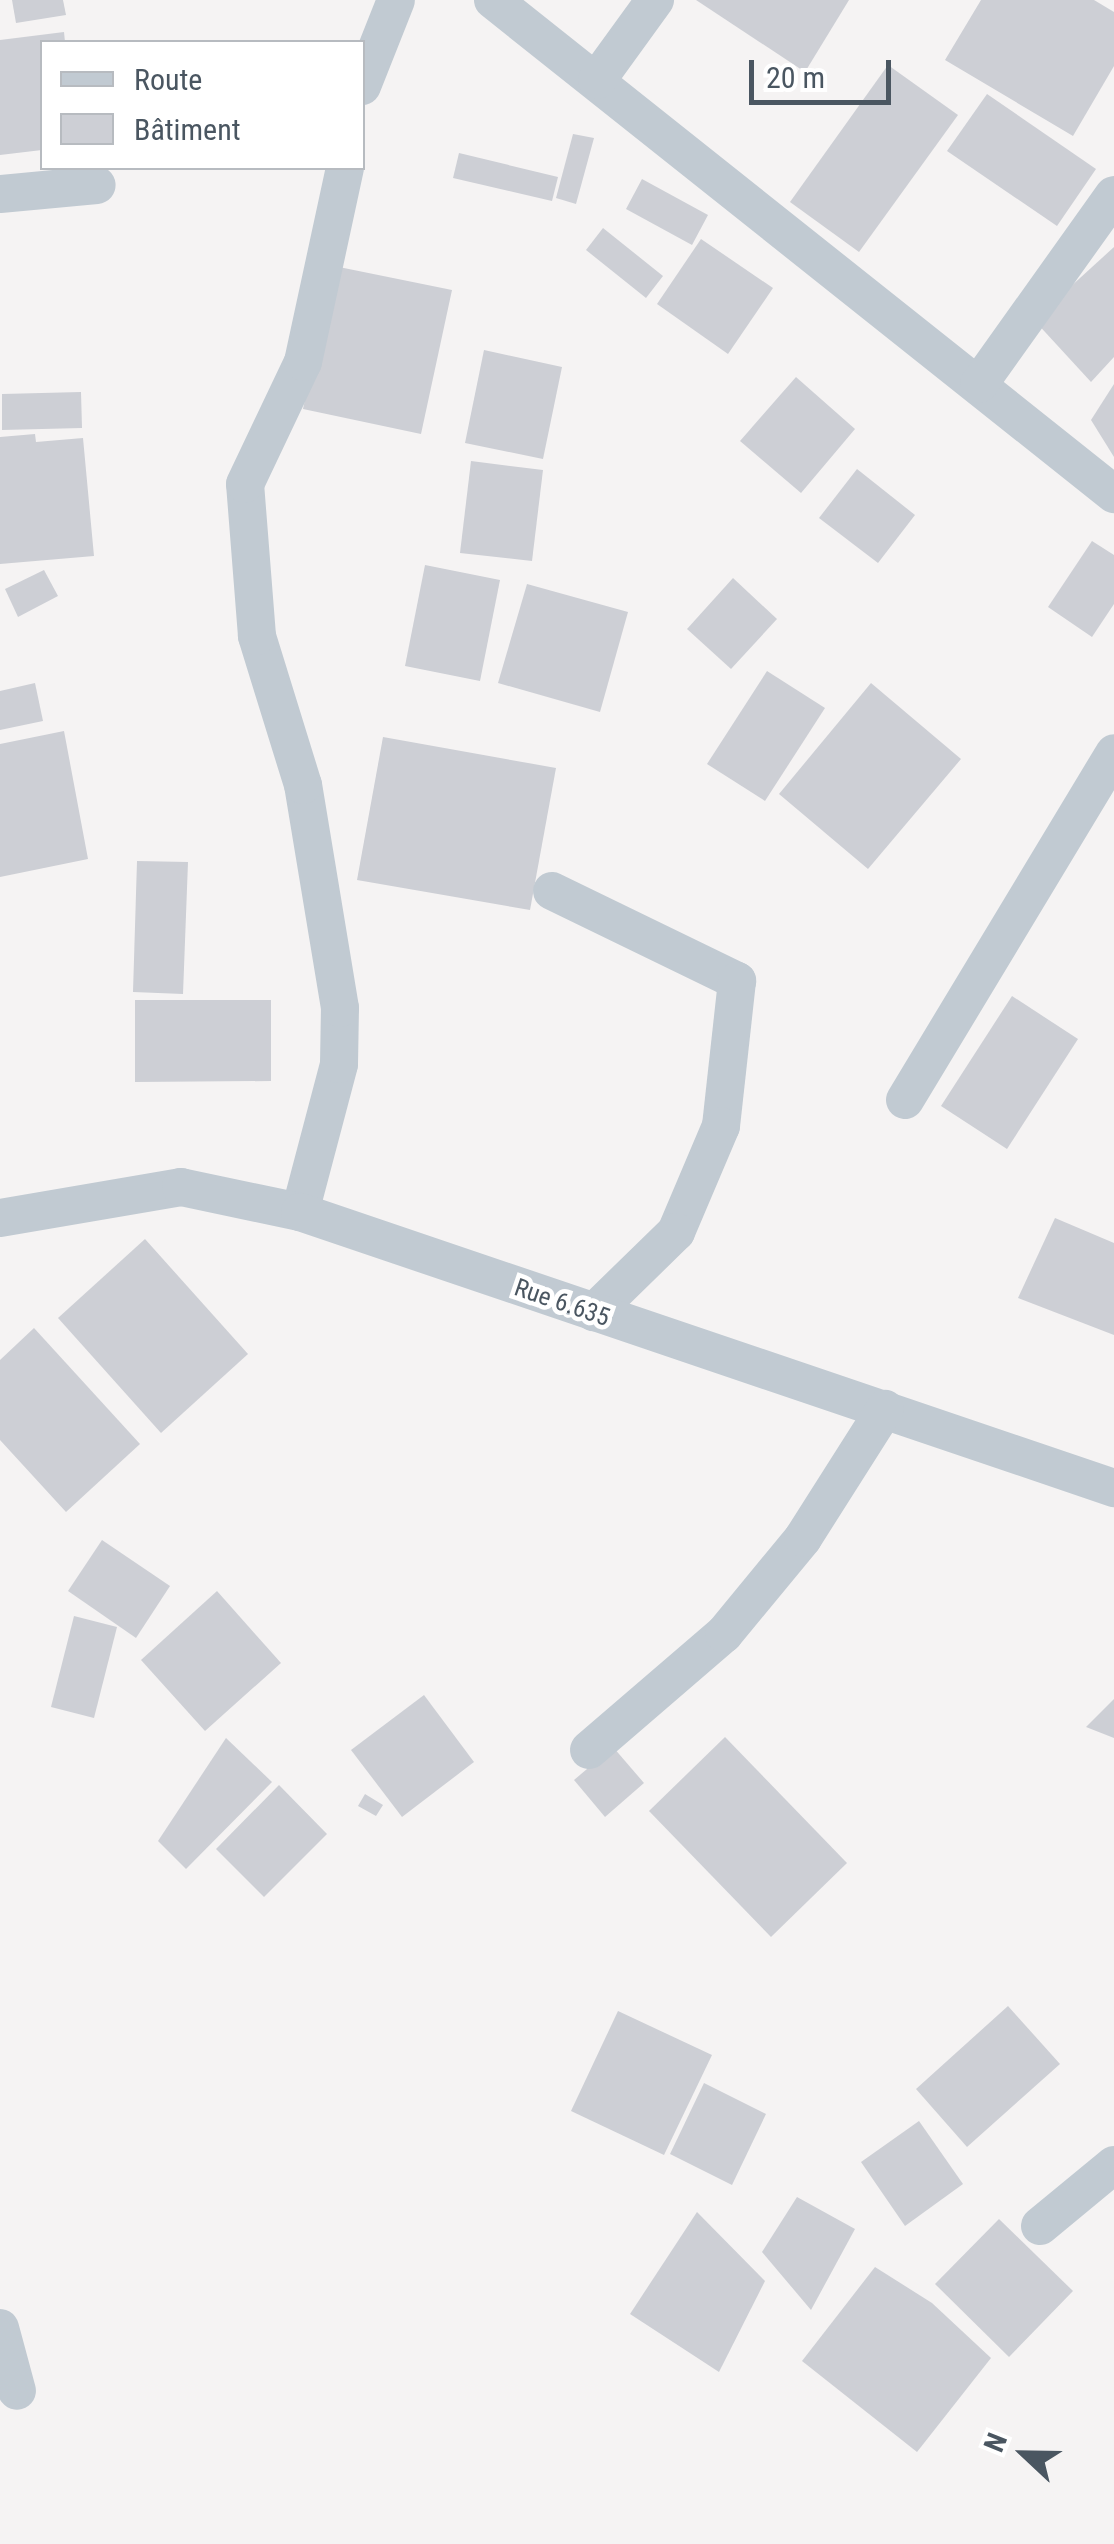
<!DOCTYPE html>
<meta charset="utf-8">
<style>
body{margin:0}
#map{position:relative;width:1114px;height:2544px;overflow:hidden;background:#f5f3f3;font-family:"Roboto Condensed",sans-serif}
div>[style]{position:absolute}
.building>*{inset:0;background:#cdcfd5}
.minor>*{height:38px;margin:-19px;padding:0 19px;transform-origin:19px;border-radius:19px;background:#c1cad2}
span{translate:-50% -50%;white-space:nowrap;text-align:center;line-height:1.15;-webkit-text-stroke:9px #fff;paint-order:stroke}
.street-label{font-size:25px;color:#4a5661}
.legend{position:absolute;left:40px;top:40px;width:325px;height:130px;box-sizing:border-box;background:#fff;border:2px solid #b7bbc0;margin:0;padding:12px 18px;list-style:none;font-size:30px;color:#4a5661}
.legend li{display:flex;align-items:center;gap:20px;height:50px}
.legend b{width:50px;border:2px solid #b7bbc0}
.north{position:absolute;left:974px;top:2404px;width:100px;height:100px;-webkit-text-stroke:8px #fff;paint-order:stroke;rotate:292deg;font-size:28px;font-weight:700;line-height:40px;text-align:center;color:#4a5661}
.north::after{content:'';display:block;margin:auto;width:35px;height:45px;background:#4a5661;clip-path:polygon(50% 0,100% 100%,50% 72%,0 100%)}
.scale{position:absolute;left:749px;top:60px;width:142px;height:45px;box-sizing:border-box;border:5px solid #4a5661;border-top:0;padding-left:12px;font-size:30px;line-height:35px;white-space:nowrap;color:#4a5661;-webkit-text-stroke:8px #fff;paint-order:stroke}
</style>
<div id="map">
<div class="building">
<div style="clip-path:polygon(12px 0,63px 0,66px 15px,16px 23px)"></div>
<div style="clip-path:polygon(696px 0,849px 0,805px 72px)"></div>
<div style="clip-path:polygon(981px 0,1094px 0,1114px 12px,1114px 66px,1073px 136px,945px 60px)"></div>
<div style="clip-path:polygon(64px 32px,65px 42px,42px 42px,42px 150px,0 155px,0 40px)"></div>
<div style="clip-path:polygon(888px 65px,958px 115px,859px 252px,790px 202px)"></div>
<div style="clip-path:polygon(987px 94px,1096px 169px,1057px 226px,947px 151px)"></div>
<div style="clip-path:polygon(573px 134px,594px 138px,576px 204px,556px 198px)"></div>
<div style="clip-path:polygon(459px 153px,558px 177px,552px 201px,453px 178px)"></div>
<div style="clip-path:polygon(642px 179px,708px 215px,692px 245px,626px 209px)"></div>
<div style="clip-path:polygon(603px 228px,663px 276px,646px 298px,586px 250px)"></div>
<div style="clip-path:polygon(701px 239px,773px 288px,728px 354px,657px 304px)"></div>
<div style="clip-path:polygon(1114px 247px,1114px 357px,1091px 382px,1034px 320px)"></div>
<div style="clip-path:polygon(334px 266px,452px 290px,421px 434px,303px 409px)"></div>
<div style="clip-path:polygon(484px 350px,562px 367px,543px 459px,465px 443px)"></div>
<div style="clip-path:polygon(796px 377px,855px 429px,801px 493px,740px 441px)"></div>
<div style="clip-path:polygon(1114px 384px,1114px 457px,1091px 420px)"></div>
<div style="clip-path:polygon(81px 392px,82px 428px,2px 430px,2px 394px)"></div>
<div style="clip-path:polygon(35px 434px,36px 442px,83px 438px,94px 556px,0 564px,0 437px)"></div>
<div style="clip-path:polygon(471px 461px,543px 470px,532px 561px,460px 553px)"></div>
<div style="clip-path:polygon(857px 469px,915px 515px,878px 563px,819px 518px)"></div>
<div style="clip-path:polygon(1092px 541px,1114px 555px,1114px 604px,1092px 637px,1048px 607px)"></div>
<div style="clip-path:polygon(425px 565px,500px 580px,480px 681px,405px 666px)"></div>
<div style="clip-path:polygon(44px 570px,58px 596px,18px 617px,5px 589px)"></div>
<div style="clip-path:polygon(733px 578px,777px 619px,731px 669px,687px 629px)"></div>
<div style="clip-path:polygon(527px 584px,628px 612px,600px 712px,498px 683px)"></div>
<div style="clip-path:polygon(767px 671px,825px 708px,765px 801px,707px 764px)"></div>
<div style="clip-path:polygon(35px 683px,43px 721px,0 730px,0 691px)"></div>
<div style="clip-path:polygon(871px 683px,961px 759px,868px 869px,779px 794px)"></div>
<div style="clip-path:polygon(64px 731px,88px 859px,0 877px,0 744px)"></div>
<div style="clip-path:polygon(383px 737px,556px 768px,530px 910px,357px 880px)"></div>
<div style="clip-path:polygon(137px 861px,188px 862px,183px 994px,133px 992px)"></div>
<div style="clip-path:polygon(1012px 996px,1078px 1039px,1007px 1149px,941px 1106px)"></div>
<div style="clip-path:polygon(135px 1000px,271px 1000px,271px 1081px,135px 1082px)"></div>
<div style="clip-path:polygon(1055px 1218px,1114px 1243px,1114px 1335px,1018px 1298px)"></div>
<div style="clip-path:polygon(145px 1239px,248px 1354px,161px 1433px,58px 1318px)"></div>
<div style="clip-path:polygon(34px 1328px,140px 1444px,66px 1512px,0 1440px,0 1360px)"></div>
<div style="clip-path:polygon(102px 1540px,170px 1586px,136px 1638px,68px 1591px)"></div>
<div style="clip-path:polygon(217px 1591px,281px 1663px,205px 1731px,141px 1660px)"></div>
<div style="clip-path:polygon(74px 1616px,117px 1627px,94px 1718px,51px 1707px)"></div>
<div style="clip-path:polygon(424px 1695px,474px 1762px,402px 1817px,351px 1750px)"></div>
<div style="clip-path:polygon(1114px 1699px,1114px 1738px,1086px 1727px)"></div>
<div style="clip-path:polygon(725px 1737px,847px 1863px,771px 1937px,649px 1811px)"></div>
<div style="clip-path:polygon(226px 1738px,272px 1782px,186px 1869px,158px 1841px)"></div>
<div style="clip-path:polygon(613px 1747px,644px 1783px,605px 1817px,574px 1780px)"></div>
<div style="clip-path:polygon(279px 1785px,327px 1834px,264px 1897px,216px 1849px)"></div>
<div style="clip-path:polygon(365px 1794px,383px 1805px,376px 1816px,358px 1806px)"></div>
<div style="clip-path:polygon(1008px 2006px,1060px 2064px,967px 2147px,916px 2089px)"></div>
<div style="clip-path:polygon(618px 2011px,712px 2055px,664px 2155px,571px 2111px)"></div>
<div style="clip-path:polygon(704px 2083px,766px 2114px,732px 2185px,670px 2154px)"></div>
<div style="clip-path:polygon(919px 2121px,963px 2184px,905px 2226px,861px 2162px)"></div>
<div style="clip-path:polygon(797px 2197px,855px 2229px,811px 2310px,762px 2252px)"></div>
<div style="clip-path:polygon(697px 2212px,765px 2281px,719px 2372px,630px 2314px)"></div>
<div style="clip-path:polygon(999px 2219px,1073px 2291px,1009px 2357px,935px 2284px)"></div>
<div style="clip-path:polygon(875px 2267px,932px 2303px,991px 2358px,917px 2452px,802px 2361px)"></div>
</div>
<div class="minor">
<div style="left:493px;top:0;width:794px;rotate:38.5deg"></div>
<div style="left:597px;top:80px;width:99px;rotate:-54.1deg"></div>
<div style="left:362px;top:86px;width:92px;rotate:-68.4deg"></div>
<div style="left:0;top:194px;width:97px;rotate:-5.3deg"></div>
<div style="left:979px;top:384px;width:232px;rotate:-54.5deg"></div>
<div style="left:552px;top:891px;width:206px;rotate:25.9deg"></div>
<div style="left:737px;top:981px;width:146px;rotate:96.3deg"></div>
<div style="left:721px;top:1126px;width:115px;rotate:113deg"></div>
<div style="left:676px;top:1232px;width:115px;rotate:135.7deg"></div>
<div style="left:905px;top:1100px;width:405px;rotate:-58.9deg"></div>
<div style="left:300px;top:1212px;width:153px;rotate:-75.2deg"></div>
<div style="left:339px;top:1064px;width:56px;rotate:-89deg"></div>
<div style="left:340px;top:1008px;width:226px;rotate:-99.4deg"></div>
<div style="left:303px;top:785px;width:156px;rotate:-107.2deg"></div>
<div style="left:257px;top:636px;width:152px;rotate:-94.5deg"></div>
<div style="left:245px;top:484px;width:135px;rotate:-64.6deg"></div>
<div style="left:303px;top:362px;width:198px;rotate:-77.8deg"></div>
<div style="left:0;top:1218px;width:184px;rotate:-9.7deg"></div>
<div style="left:181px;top:1187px;width:122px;rotate:11.9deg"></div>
<div style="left:300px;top:1212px;width:860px;rotate:18.73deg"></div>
<div style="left:589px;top:1750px;width:178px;rotate:-40.7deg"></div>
<div style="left:724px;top:1634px;width:124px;rotate:-50.5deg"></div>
<div style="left:803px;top:1538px;width:153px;rotate:-57.6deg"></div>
<div style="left:1040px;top:2226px;width:96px;rotate:-39.5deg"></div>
<div style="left:0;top:2328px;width:65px;rotate:74.9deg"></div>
</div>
<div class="street-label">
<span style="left:562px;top:1303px;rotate:19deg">Rue 6.635</span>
</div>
<ul class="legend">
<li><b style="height:12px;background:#c1cad2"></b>Route</li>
<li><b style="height:28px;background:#cdcfd5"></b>Bâtiment</li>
</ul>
<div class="north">N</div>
<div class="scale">20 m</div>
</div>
